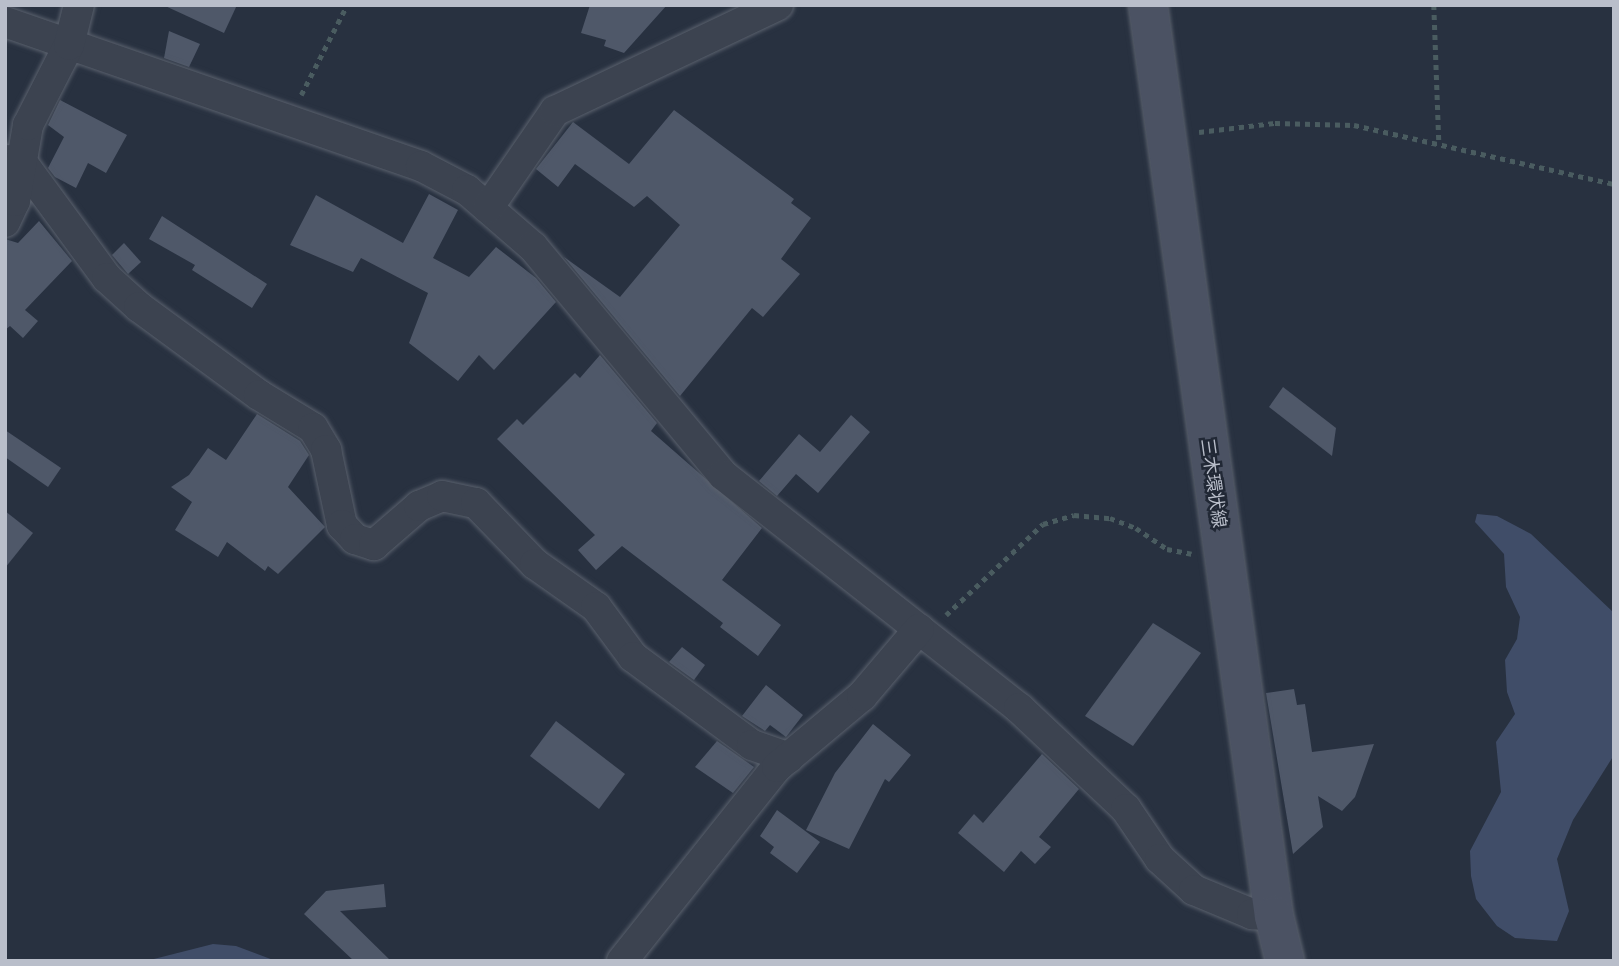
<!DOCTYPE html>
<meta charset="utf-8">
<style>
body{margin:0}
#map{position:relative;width:1619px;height:966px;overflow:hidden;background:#283140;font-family:"Golos Text","Noto Sans JP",sans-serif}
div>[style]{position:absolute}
.water>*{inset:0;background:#404d68}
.building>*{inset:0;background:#4f5869}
.path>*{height:4.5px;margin-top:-2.25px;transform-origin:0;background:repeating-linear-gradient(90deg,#4a5c60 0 5px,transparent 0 10px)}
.roads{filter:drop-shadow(0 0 2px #5a616d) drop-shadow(0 0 2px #5a616d)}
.street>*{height:30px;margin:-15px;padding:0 15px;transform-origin:15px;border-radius:15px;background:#3c4350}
.secondary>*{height:38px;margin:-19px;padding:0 19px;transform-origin:19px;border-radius:19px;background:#4b5263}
span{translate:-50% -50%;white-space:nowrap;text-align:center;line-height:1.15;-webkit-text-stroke:5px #212835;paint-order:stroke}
.street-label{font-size:18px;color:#b9beca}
.frame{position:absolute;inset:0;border:7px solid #b9beca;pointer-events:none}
</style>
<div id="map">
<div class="water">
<div style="clip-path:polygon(1477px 514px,1497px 516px,1531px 534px,1614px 613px,1614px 755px,1573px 820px,1557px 859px,1569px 911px,1557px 941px,1515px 938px,1497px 926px,1476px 899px,1471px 876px,1470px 851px,1501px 792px,1496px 742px,1515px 714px,1507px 692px,1505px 660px,1517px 639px,1520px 617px,1506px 587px,1504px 554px,1475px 522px)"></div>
<div style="clip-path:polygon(213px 944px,236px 946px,276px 961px,146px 961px)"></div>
</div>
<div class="building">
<div style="clip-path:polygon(163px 5px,237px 5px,224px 33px)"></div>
<div style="clip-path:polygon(590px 5px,667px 5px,624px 53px,604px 46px,606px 40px,581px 33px)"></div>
<div style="clip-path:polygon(169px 31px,200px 44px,189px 67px,164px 58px)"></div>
<div style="clip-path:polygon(60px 100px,127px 135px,106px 173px,88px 163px,76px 188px,55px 177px,48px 168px,64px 137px,48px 125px)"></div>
<div style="clip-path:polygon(674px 110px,794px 199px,791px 203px,811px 218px,781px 259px,800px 274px,763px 317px,752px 308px,680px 396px,564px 257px,620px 297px,680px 225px,647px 196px,634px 207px,575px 164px,558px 187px,536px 169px,573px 122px,629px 164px)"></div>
<div style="clip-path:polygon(429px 194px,458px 210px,433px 258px,469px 277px,496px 247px,536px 278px,556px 302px,494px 370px,479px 355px,458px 381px,409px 343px,428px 293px,361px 258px,353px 272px,290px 245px,316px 195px,403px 243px)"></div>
<div style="clip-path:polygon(162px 216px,267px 284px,252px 308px,192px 270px,195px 265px,149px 239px)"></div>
<div style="clip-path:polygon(39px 221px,72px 261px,25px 310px,38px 321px,23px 338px,10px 326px,5px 330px,5px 239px,18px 243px)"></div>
<div style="clip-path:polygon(124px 243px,141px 262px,128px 274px,112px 255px)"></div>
<div style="clip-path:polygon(600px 355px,657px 423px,651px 431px,762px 528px,722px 580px,781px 625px,758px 656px,720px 627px,723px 623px,622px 546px,596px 570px,578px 550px,595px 535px,497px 439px,517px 419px,523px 425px,575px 373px,580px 378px)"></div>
<div style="clip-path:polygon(1283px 387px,1336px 428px,1332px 456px,1269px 407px)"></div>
<div style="clip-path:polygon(257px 414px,300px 441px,309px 455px,288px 487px,325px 527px,278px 574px,268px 566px,265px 571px,227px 542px,218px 557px,175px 530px,192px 502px,171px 487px,189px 475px,208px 448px,226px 460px)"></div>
<div style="clip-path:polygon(851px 415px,870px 432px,818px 493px,796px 474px,777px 496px,759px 481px,799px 434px,820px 452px)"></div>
<div style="clip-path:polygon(5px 430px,61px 468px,48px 487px,5px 457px)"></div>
<div style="clip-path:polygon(5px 511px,33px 533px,5px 568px)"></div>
<div style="clip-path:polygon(1153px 623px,1201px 653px,1133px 746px,1085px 716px)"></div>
<div style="clip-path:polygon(682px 647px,705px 665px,694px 680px,669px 662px)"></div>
<div style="clip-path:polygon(766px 685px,803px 715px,786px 737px,770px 725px,765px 731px,742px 716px)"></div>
<div style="clip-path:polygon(1294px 689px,1297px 705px,1305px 704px,1312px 752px,1374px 744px,1355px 797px,1342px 811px,1318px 796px,1323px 827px,1293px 854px,1266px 693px)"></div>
<div style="clip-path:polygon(556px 721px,625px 774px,599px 809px,530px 756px)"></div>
<div style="clip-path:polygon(873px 724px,911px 755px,889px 782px,885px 779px,849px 849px,806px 830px,835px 773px)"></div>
<div style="clip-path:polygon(717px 741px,754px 767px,733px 793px,695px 767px)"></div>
<div style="clip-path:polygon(1042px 754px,1079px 789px,1039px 837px,1051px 847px,1035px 864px,1021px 851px,1004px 872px,958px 833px,974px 814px,983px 823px)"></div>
<div style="clip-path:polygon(777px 810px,820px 842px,797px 873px,770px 853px,774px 847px,760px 836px)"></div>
<div style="clip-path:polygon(384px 884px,386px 907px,340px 911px,391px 961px,354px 961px,304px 914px,326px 891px)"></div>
</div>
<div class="path">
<div style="left:1434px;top:5px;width:138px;rotate:87.9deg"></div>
<div style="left:301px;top:95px;width:101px;rotate:-62.9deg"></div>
<div style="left:1199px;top:132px;width:77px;rotate:-6.8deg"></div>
<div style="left:1275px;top:123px;width:79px;rotate:1.5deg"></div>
<div style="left:1354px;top:125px;width:267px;rotate:12.8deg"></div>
<div style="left:946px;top:615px;width:133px;rotate:-43.2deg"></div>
<div style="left:1043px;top:524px;width:32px;rotate:-16deg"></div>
<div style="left:1074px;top:515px;width:36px;rotate:5deg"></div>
<div style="left:1110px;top:518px;width:28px;rotate:21deg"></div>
<div style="left:1136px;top:528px;width:37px;rotate:34deg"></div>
<div style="left:1167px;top:549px;width:25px;rotate:11deg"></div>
</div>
<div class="roads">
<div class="street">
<div style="left:5px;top:22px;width:440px;rotate:19.1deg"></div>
<div style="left:421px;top:166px;width:52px;rotate:27.6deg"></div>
<div style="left:467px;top:190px;width:87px;rotate:40.8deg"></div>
<div style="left:533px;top:247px;width:297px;rotate:50.2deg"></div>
<div style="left:723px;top:475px;width:377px;rotate:38.2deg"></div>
<div style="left:1019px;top:708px;width:147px;rotate:43.3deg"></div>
<div style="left:1126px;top:809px;width:60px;rotate:55.8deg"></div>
<div style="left:1160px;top:859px;width:46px;rotate:42.4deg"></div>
<div style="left:1194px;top:890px;width:63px;rotate:22.5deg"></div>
<div style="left:1252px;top:914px;width:22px;rotate:5deg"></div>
<div style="left:5px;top:160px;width:16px;rotate:4deg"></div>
<div style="left:21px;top:161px;width:145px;rotate:53.7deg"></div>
<div style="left:107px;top:278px;width:43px;rotate:42.2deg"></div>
<div style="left:139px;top:307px;width:149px;rotate:36.3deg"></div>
<div style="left:259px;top:395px;width:63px;rotate:31.4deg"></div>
<div style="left:313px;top:428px;width:26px;rotate:59deg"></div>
<div style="left:326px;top:450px;width:77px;rotate:78deg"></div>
<div style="left:342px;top:525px;width:19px;rotate:47deg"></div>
<div style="left:355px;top:539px;width:20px;rotate:18deg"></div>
<div style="left:374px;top:545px;width:60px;rotate:-40.9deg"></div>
<div style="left:419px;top:506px;width:25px;rotate:-23deg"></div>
<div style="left:442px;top:496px;width:35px;rotate:12deg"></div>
<div style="left:476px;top:503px;width:85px;rotate:46deg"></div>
<div style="left:535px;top:564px;width:75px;rotate:35.2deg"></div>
<div style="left:596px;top:607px;width:62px;rotate:53.5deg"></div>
<div style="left:633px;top:657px;width:148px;rotate:36.5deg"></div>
<div style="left:752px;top:745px;width:39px;rotate:19deg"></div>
<div style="left:488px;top:208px;width:118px;rotate:-55.4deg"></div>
<div style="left:555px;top:111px;width:247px;rotate:-25.4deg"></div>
<div style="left:5px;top:222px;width:23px;rotate:-65deg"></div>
<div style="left:15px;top:201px;width:77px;rotate:-80.3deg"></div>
<div style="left:28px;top:125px;width:90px;rotate:-62.9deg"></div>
<div style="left:69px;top:45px;width:41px;rotate:-76deg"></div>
<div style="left:622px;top:961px;width:248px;rotate:-51.4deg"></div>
<div style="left:777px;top:767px;width:111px;rotate:-39.9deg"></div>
<div style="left:862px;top:696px;width:88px;rotate:-49.6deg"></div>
</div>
<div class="secondary">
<div style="left:1148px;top:5px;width:920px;rotate:82.13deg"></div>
<div style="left:1274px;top:916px;width:46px;rotate:76.3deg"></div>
</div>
</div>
<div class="street-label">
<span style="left:1214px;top:483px;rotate:82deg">三木環状線</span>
</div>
<div class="frame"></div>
</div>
